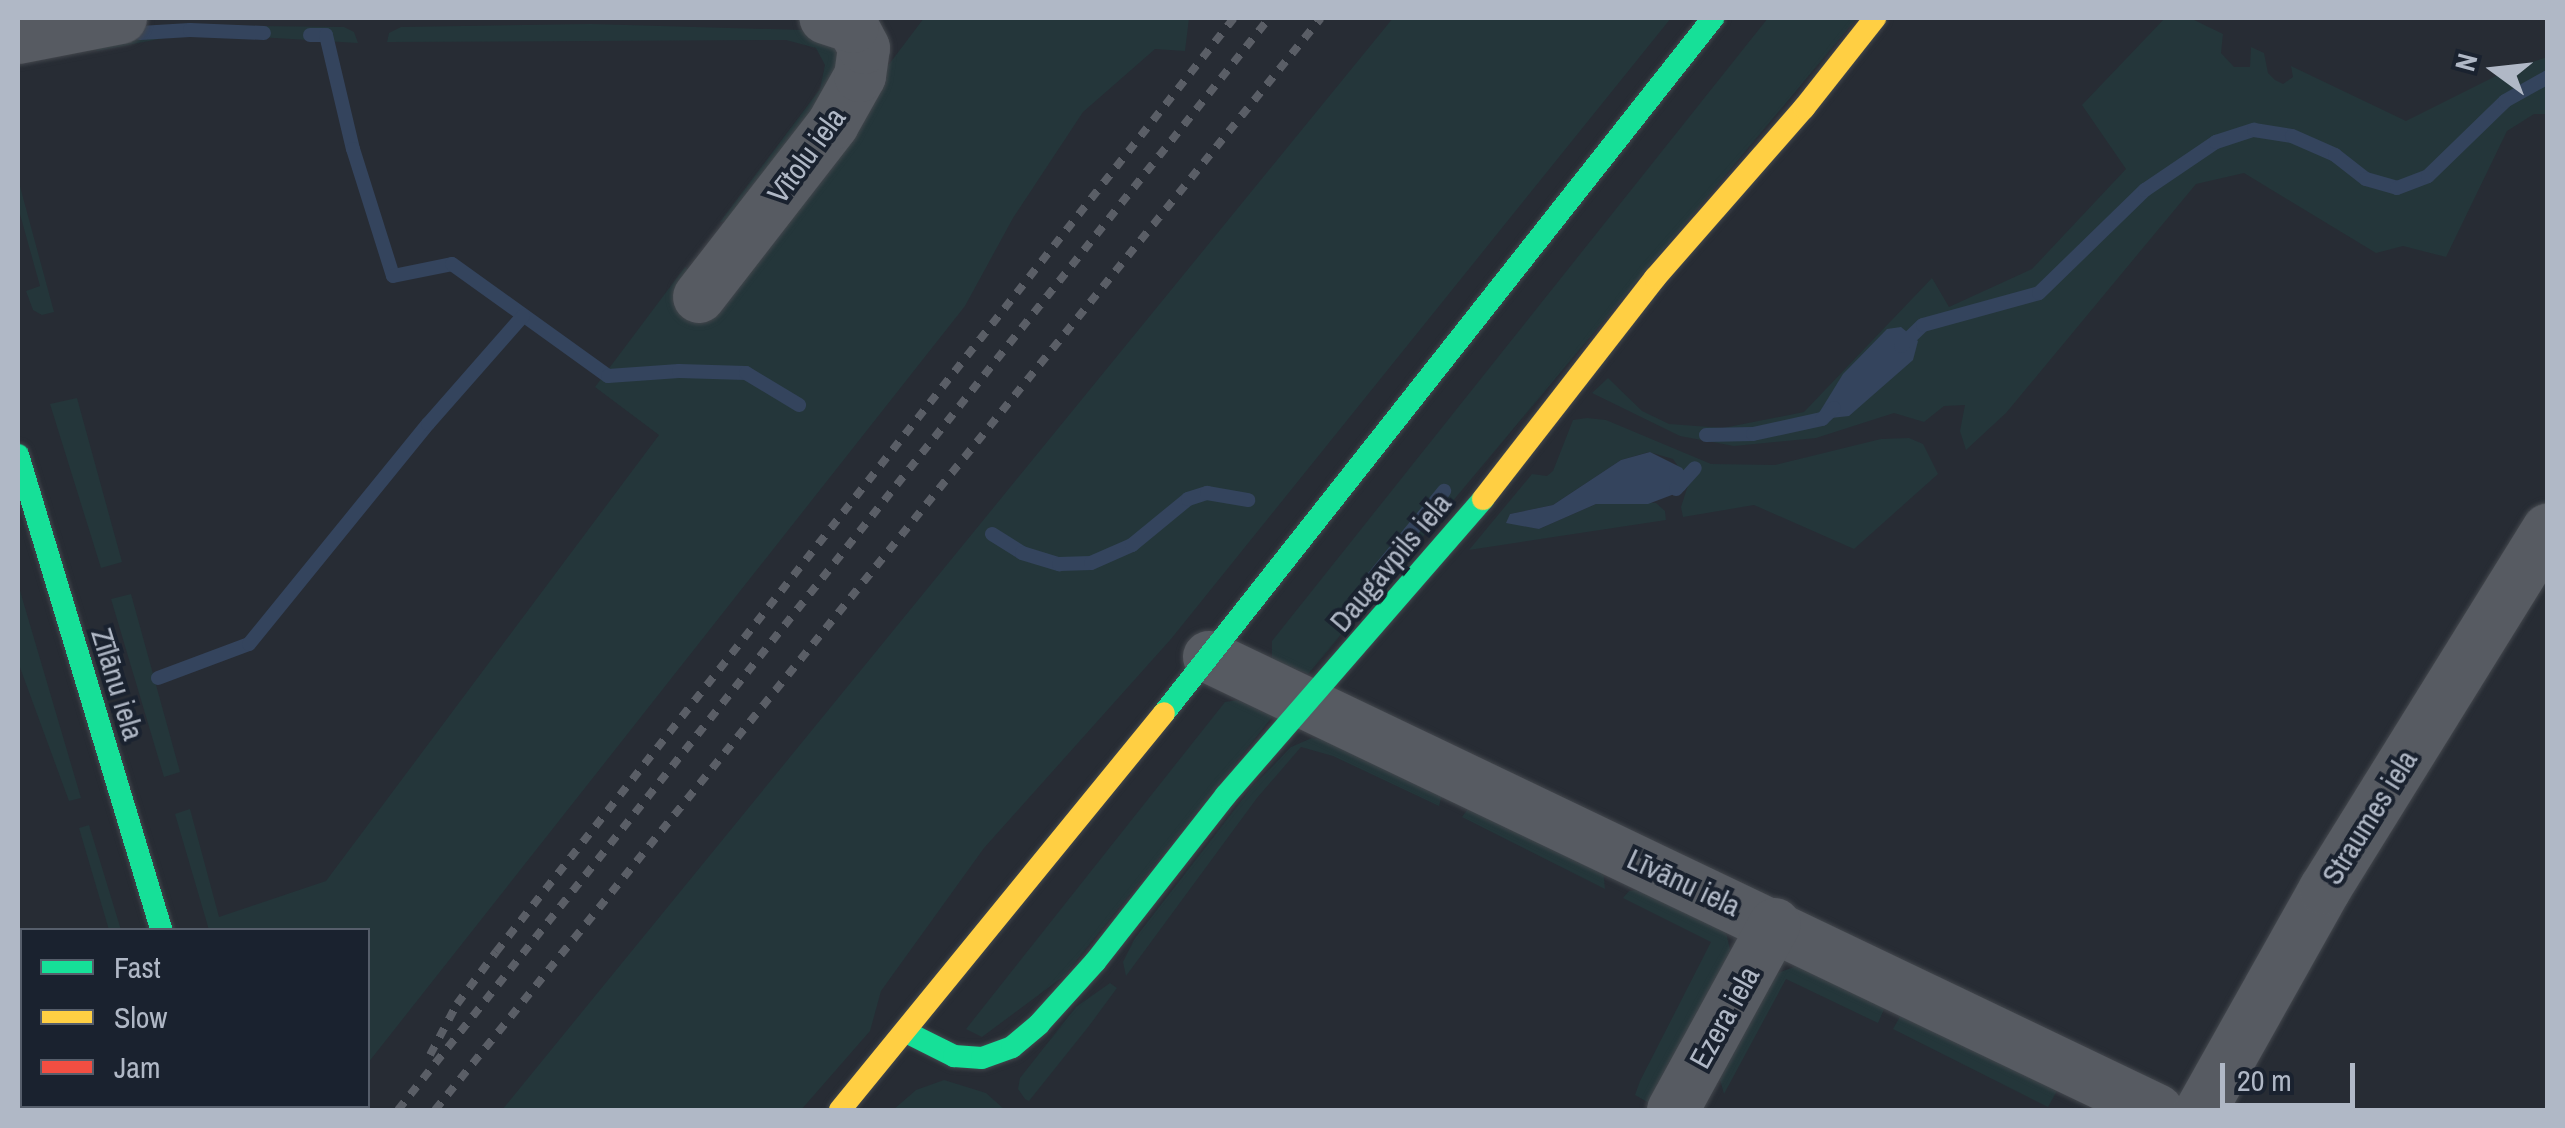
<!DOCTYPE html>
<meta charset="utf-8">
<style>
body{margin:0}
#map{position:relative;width:2565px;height:1128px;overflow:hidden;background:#272c34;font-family:"Archivo Narrow",sans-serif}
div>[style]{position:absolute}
.green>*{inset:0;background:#24363a}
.water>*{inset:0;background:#34445d}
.stream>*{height:14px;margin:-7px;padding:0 7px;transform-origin:7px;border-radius:7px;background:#34445d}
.roads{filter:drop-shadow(0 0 2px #43474d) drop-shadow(0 0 2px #43474d)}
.street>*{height:52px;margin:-26px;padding:0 26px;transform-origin:26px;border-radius:26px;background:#575b62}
.fast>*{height:22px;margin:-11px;padding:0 11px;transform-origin:11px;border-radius:11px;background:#16e098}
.slow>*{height:22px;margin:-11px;padding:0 11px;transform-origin:11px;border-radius:11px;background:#ffcf43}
.jam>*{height:22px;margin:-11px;padding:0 11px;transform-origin:11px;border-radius:11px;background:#f24e42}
.rail>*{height:8px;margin-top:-4px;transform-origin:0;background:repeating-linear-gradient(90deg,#5a5e66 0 10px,transparent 0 20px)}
span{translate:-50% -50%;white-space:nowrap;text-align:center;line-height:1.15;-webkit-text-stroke:8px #1a222f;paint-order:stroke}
.street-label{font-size:30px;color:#b0b8c6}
.frame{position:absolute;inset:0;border:20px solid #b0b8c6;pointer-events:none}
.legend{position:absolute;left:20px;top:928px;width:350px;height:180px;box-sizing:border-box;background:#1a222f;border:2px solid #565e6b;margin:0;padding:12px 18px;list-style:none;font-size:30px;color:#b0b8c6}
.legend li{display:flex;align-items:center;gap:20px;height:50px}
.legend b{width:50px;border:2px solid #565e6b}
.north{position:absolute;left:2445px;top:20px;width:100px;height:100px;-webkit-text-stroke:8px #1a222f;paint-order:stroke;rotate:285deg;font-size:28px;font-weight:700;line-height:40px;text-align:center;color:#b0b8c6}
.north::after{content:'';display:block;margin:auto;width:35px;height:45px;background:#b0b8c6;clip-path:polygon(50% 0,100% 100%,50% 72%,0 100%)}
.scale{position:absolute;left:2220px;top:1063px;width:135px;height:45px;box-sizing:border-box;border:5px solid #b0b8c6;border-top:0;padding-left:12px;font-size:30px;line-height:35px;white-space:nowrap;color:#b0b8c6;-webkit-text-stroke:8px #1a222f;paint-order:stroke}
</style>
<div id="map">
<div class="green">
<div style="clip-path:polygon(924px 18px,1189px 18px,1185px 51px,1155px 49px,1083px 112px,1013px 218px,965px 306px,368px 1063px,368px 930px,209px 930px,175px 814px,190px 809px,219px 917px,326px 881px,659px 435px,595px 387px,685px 267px,689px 270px,834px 137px)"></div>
<div style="clip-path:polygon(1393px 18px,1671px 18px,1171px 639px,984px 848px,881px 991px,870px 1031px,801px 1110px,502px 1110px)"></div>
<div style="clip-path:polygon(1768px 18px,1857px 18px,1308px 674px,1272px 660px,1272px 641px)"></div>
<div style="clip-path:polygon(2165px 18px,2190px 18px,2223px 34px,2221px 53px,2234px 67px,2250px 67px,2251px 47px,2264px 53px,2268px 73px,2275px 80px,2283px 84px,2293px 77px,2291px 66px,2406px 121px,2506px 71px,2547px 57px,2547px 114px,2534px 114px,2507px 131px,2446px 257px,2403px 246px,2376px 253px,2244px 173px,2196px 184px,2006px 413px,1966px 450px,1960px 431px,1965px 405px,1944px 406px,1924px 422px,1894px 413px,1816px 438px,1734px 446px,1680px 436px,1592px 393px,1608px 378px,1642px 411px,1669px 424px,1723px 428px,1804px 412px,1932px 278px,1949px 307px,2032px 269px,2126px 169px,2082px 105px)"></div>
<div style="clip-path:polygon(591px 24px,803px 30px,833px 39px,847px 65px,725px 221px,720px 222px,820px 89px,825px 65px,816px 48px,786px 40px,387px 42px,389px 33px,401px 27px)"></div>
<div style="clip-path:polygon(164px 25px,344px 27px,354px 32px,358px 43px,190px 33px,97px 51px,93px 36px)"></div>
<div style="clip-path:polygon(18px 179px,54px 312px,42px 315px,33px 310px,26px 291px,40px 286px,18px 207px)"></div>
<div style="clip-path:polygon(77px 398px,122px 562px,101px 568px,50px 404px)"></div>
<div style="clip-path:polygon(1587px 418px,1606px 420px,1711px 464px,1775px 465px,1881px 439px,1909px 438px,1923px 444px,1938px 474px,1854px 549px,1754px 505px,1683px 517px,1681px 507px,1689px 482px,1673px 459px,1649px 452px,1621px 460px,1553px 505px,1510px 514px,1539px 529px,1596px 504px,1629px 501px,1656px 503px,1665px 511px,1666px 520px,1469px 550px,1532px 474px,1547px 476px,1553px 471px,1573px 420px)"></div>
<div style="clip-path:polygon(18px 584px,81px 798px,69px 801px,18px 662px)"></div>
<div style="clip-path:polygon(131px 594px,180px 772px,164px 777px,111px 599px)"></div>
<div style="clip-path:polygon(1238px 700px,1273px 716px,1064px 976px,982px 1037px,966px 1029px,1225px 702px)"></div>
<div style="clip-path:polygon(1312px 738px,1351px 745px,1423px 776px,1443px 791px,1439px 806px,1333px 756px,1301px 747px,1257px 798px,1126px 976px,1123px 962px,1135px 938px,1252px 787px,1291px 747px)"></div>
<div style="clip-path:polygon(1470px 806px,1603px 869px,1605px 889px,1462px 817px)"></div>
<div style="clip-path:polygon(89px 825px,121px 930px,109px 930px,79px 828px)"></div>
<div style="clip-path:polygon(1645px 889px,1726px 932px,1731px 954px,1651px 1104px,1635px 1095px,1640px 1081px,1711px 942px,1623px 898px,1629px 891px)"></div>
<div style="clip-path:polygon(1799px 965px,1885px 1007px,1878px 1023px,1786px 979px,1724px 1094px,1719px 1076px,1773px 975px)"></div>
<div style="clip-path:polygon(1110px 983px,1117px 988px,1089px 1026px,1029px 1101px,1025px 1099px,1018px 1089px,1020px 1078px,1076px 1007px)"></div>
<div style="clip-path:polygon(1901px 1015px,2058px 1089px,2048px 1107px,1893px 1029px)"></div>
<div style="clip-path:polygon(944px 1080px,986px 1093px,1005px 1110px,893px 1110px,916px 1090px)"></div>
</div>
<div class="water">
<div style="clip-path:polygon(1901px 327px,1918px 341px,1913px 360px,1849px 416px,1822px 419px,1819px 413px,1843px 374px,1887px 329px)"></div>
<div style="clip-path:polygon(1650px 452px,1682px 468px,1689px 478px,1685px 490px,1648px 504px,1596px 504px,1539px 529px,1506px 523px,1510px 514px,1553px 505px,1621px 460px)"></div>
</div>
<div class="stream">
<div style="left:140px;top:33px;width:50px;rotate:-3.4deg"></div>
<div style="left:190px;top:30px;width:74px;rotate:2.3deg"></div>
<div style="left:310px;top:35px;width:16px"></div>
<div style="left:326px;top:35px;width:117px;rotate:76.7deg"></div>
<div style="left:353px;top:149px;width:133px;rotate:72.5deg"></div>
<div style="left:393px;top:276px;width:60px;rotate:-11.5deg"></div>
<div style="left:452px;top:264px;width:192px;rotate:35.7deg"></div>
<div style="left:608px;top:376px;width:71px;rotate:-4deg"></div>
<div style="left:679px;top:371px;width:67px;rotate:1.7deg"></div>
<div style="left:746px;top:373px;width:62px;rotate:31.1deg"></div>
<div style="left:1901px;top:346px;width:30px;rotate:-44deg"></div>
<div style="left:1923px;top:325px;width:120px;rotate:-15.4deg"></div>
<div style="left:2039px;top:293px;width:148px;rotate:-44.2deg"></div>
<div style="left:2145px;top:190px;width:86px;rotate:-34.1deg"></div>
<div style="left:2216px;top:142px;width:40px;rotate:-18deg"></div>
<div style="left:2254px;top:130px;width:38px;rotate:9deg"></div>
<div style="left:2292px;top:136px;width:47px;rotate:23.8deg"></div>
<div style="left:2335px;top:155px;width:39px;rotate:38deg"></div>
<div style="left:2366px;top:179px;width:32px;rotate:16deg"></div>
<div style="left:2397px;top:188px;width:33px;rotate:-21deg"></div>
<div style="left:2428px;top:176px;width:107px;rotate:-44.2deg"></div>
<div style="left:2505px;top:101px;width:49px;rotate:-29.2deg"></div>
<div style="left:1706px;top:435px;width:47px;rotate:-1.2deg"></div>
<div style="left:1753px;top:434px;width:71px;rotate:-12.3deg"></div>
<div style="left:1822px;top:419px;width:16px;rotate:-43deg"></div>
<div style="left:1676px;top:489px;width:28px;rotate:-48deg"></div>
<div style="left:992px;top:534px;width:36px;rotate:32deg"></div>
<div style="left:1022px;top:553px;width:39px;rotate:17deg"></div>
<div style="left:1059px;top:564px;width:32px;rotate:-2deg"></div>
<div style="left:1091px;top:563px;width:45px;rotate:-23.7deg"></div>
<div style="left:1132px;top:545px;width:72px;rotate:-39.4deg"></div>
<div style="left:1188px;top:499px;width:20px;rotate:-18deg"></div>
<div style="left:1207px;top:493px;width:42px;rotate:9.7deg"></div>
<div style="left:1369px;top:583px;width:119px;rotate:-50.8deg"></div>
<div style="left:158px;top:678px;width:97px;rotate:-20.5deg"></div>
<div style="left:249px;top:644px;width:284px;rotate:-50.9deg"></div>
<div style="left:428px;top:424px;width:144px;rotate:-48.7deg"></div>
</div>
<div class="roads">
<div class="street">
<div style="left:18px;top:38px;width:105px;rotate:-11deg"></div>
<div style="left:699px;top:297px;width:219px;rotate:-52.2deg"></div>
<div style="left:833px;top:124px;width:55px;rotate:-60.6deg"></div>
<div style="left:860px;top:76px;width:28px;rotate:-82deg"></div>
<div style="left:864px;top:48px;width:24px;rotate:-118deg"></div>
<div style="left:853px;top:27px;width:29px;rotate:-162deg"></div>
<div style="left:1209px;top:657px;width:1051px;rotate:25.54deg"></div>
<div style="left:1673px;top:1110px;width:212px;rotate:-61.3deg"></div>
<div style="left:2201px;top:1110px;width:253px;rotate:-60.7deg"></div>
<div style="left:2325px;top:889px;width:423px;rotate:-58.2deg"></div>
</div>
<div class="fast">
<div style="left:18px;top:455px;width:496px;rotate:73.2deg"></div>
<div style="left:1164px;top:713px;width:886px;rotate:-51.69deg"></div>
<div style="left:906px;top:1032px;width:54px;rotate:26.6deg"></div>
<div style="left:954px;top:1056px;width:28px;rotate:4deg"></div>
<div style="left:982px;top:1058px;width:32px;rotate:-20deg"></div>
<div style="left:1012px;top:1047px;width:35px;rotate:-40deg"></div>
<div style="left:1039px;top:1024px;width:84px;rotate:-47.9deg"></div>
<div style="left:1095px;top:962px;width:212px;rotate:-51.9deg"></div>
<div style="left:1226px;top:795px;width:392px;rotate:-49deg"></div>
</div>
<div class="slow">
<div style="left:1483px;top:499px;width:280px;rotate:-52.1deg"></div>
<div style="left:1655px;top:278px;width:226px;rotate:-48.8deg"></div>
<div style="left:1804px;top:108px;width:115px;rotate:-51.7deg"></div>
<div style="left:840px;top:1110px;width:512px;rotate:-50.78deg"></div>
</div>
<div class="jam">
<div style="left:207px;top:1106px;width:4px;rotate:63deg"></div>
</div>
</div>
<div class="rail">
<div style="left:430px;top:1055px;width:58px;rotate:-62.1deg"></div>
<div style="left:457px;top:1004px;width:65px;rotate:-53.1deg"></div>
<div style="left:496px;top:952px;width:1190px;rotate:-51.69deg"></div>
<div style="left:398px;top:1110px;width:1397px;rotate:-51.42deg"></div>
<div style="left:435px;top:1110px;width:1406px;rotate:-50.95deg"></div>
</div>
<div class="street-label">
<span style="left:806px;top:155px;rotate:-54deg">Vītolu iela</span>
<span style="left:1390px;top:562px;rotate:-50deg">Daugavpils iela</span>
<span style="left:118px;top:684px;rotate:73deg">Zīlānu iela</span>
<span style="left:2369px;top:817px;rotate:-58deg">Straumes iela</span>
<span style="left:1684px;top:882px;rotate:25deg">Līvānu iela</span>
<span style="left:1724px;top:1017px;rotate:-61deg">Ezera iela</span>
</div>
<div class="frame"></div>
<ul class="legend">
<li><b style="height:12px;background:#16e098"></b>Fast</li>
<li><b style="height:12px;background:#ffcf43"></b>Slow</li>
<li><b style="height:12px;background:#f24e42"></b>Jam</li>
</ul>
<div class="north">N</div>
<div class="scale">20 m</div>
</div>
